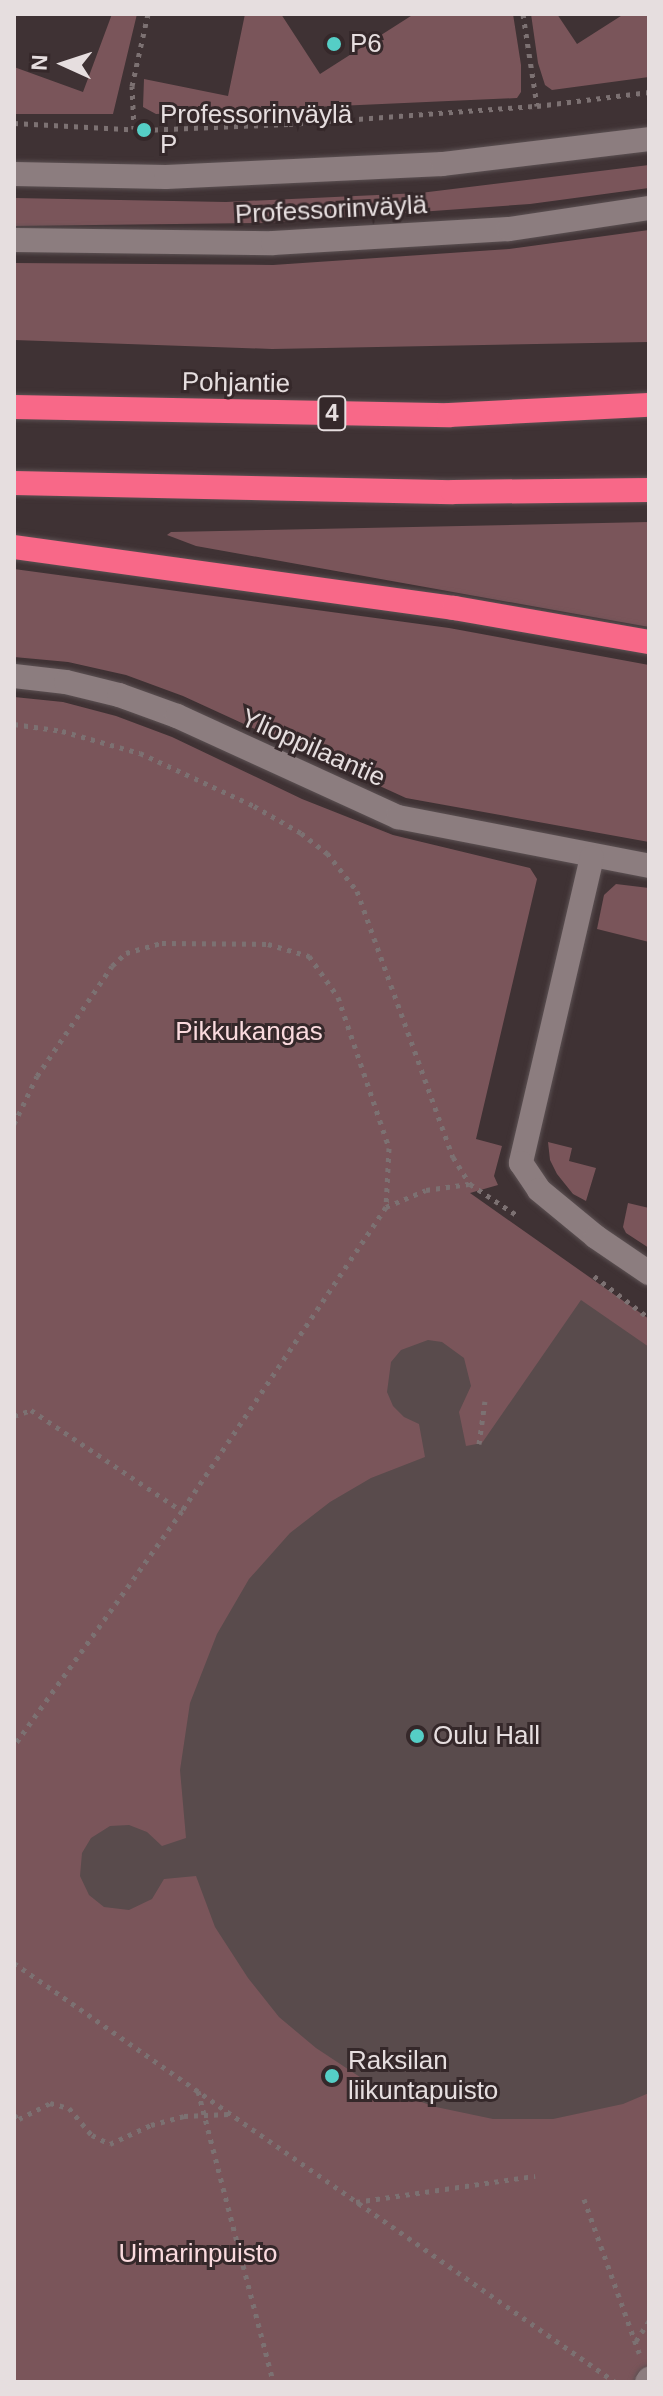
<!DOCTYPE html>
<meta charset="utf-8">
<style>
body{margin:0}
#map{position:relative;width:663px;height:2396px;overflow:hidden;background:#3f3234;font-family:Arial,sans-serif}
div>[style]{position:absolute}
.green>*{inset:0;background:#7a555a}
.building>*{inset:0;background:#594b4c}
.path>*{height:5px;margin-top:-2.5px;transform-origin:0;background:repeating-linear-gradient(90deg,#7c7172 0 4px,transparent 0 10px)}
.roads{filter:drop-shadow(0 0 2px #5c5153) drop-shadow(0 0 2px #5c5153)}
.minor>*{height:24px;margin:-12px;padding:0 12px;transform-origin:12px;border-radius:12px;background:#8c7d7f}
.highway>*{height:24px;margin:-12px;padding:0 12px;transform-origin:12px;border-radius:12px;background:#f86888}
.dots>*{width:22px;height:22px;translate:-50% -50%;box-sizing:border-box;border:4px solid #35282a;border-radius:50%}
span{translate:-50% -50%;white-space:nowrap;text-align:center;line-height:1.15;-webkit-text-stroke:6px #35282a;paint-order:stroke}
.shield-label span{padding:2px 6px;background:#35282a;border:2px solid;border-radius:6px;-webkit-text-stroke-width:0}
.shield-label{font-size:24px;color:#e6dedf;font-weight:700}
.poi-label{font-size:26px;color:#e6dedf}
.left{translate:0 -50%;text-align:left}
.street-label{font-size:26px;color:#e6dedf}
.park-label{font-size:26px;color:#fadade}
.frame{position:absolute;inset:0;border:16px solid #e6dedf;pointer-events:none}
.north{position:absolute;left:24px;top:24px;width:80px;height:80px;-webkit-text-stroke:6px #35282a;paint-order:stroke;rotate:273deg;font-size:22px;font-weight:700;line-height:32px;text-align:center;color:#e6dedf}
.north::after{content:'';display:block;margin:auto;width:28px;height:36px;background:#e6dedf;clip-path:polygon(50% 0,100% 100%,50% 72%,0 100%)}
</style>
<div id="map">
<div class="green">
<div style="clip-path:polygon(112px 14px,137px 14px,113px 114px,14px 114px,14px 67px,83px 92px)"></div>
<div style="clip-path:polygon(245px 14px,281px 14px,320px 74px,414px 14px,513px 14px,521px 65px,521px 92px,517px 98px,156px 114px,143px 107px,144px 79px,228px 96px)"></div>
<div style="clip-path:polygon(531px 14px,557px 14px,577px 44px,624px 14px,649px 14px,649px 77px,552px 90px,545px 85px,538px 63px)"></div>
<div style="clip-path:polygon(649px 165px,649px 188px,530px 204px,265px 223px,14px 226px,14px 198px,226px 202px,420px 193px)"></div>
<div style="clip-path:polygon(649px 230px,649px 342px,272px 349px,14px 340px,14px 263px,273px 265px,509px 249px)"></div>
<div style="clip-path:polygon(649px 522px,649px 627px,196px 546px,167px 535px,171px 532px)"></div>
<div style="clip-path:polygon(14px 569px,449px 628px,649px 665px,649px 842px,406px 798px,183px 696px,126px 675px,68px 662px,14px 657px)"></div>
<div style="clip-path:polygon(14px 697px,63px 702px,116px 716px,172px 737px,302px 799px,393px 835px,530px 868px,537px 879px,476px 1139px,502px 1146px,494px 1176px,498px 1185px,470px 1193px,649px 1319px,649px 2382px,14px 2382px)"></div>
<div style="clip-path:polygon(616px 884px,649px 888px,649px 942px,597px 929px,604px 895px)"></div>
<div style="clip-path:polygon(548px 1142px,572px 1148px,569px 1161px,596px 1168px,586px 1201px,573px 1194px,557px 1174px,550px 1160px)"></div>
<div style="clip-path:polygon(628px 1203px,649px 1208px,649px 1248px,626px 1233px,623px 1227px)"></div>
</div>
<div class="building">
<div style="clip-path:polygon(581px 1300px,649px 1347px,649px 2093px,623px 2104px,553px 2119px,493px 2119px,436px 2107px,372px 2085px,316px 2048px,279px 2017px,248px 1978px,215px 1927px,196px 1876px,164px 1879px,152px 1899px,129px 1910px,104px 1907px,89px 1895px,80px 1876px,82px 1853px,91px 1838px,110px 1826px,129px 1825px,147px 1832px,162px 1846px,186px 1838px,180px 1770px,190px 1703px,217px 1634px,249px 1579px,290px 1533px,330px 1502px,371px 1478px,425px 1457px,419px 1424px,404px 1417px,393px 1406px,387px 1392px,391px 1362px,401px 1350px,428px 1340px,442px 1342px,464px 1358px,471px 1386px,459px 1412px,466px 1446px,482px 1443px)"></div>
</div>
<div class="path">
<div style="left:523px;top:14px;width:93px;rotate:81.3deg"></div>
<div style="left:14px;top:123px;width:130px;rotate:3.1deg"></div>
<div style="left:144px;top:130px;width:145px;rotate:-2.4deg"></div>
<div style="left:289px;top:124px;width:249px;rotate:-4.2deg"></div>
<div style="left:537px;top:106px;width:113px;rotate:-7.1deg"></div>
<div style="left:134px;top:129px;width:43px;rotate:-92.7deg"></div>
<div style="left:132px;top:86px;width:74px;rotate:-77.5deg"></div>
<div style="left:14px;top:724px;width:49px;rotate:8.3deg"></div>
<div style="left:62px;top:731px;width:81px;rotate:15.8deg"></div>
<div style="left:140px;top:753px;width:126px;rotate:24.9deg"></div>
<div style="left:254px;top:806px;width:54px;rotate:29.9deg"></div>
<div style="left:301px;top:833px;width:33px;rotate:38deg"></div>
<div style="left:327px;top:853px;width:48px;rotate:51.7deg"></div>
<div style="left:357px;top:891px;width:283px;rotate:70.2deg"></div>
<div style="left:453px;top:1157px;width:32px;rotate:58deg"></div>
<div style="left:470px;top:1184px;width:58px;rotate:33.7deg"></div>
<div style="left:14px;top:1124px;width:53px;rotate:-64.4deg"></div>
<div style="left:37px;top:1076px;width:133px;rotate:-55.7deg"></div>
<div style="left:112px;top:966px;width:19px;rotate:-43deg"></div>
<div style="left:126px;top:953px;width:37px;rotate:-16deg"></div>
<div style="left:162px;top:943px;width:106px;rotate:0.5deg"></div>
<div style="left:268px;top:944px;width:43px;rotate:16.3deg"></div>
<div style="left:309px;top:956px;width:50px;rotate:54.7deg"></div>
<div style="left:338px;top:997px;width:159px;rotate:71.3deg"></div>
<div style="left:389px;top:1148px;width:59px;rotate:92.9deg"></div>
<div style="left:386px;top:1207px;width:366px;rotate:123.9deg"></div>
<div style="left:182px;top:1511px;width:289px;rotate:125.6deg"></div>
<div style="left:386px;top:1207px;width:43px;rotate:-23deg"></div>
<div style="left:426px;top:1190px;width:43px;rotate:-7.9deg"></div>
<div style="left:594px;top:1276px;width:69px;rotate:37.4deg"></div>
<div style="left:14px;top:1416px;width:18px;rotate:-19deg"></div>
<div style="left:31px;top:1410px;width:182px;rotate:33.8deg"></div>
<div style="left:479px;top:1444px;width:43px;rotate:-82.1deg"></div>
<div style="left:14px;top:1963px;width:733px;rotate:34.88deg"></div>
<div style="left:198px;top:2091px;width:301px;rotate:75.5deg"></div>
<div style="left:14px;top:2115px;width:6px;rotate:39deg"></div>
<div style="left:19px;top:2119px;width:35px;rotate:-27deg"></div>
<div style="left:50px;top:2103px;width:20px;rotate:15deg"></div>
<div style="left:69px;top:2108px;width:35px;rotate:50deg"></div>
<div style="left:92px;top:2135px;width:20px;rotate:27deg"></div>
<div style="left:110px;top:2144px;width:45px;rotate:-24.9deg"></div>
<div style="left:151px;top:2125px;width:34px;rotate:-15deg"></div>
<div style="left:184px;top:2116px;width:45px;rotate:-2.5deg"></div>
<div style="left:584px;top:2199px;width:164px;rotate:70.3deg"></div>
<div style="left:356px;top:2202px;width:181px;rotate:-8.3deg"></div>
<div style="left:636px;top:2341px;width:24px;rotate:-57deg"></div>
</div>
<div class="roads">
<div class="minor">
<div style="left:14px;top:174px;width:152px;rotate:1.1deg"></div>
<div style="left:166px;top:177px;width:277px;rotate:-2.7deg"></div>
<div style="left:443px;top:164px;width:208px;rotate:-6.9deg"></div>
<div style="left:14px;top:240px;width:259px;rotate:0.7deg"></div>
<div style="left:273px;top:243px;width:236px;rotate:-3.4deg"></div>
<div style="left:509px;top:229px;width:142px;rotate:-8.5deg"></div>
<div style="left:14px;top:676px;width:52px;rotate:6.6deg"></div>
<div style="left:66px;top:682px;width:55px;rotate:13.8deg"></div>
<div style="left:119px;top:695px;width:62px;rotate:19.9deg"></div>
<div style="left:177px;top:716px;width:243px;rotate:24.6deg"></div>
<div style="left:398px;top:817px;width:256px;rotate:11deg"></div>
<div style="left:592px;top:857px;width:314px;rotate:103.1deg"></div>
<div style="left:521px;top:1163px;width:32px;rotate:56deg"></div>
<div style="left:539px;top:1190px;width:74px;rotate:39.5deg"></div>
<div style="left:596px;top:1237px;width:64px;rotate:34.2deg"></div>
<div style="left:647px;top:2382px;width:4px;rotate:-56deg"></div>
</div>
<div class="highway">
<div style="left:14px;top:407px;width:435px;rotate:1.1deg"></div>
<div style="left:449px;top:415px;width:200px;rotate:-2.9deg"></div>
<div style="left:14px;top:483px;width:439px;rotate:1.2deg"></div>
<div style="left:453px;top:492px;width:196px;rotate:-0.6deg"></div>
<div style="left:14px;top:547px;width:444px;rotate:7.9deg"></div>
<div style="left:454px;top:608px;width:198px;rotate:9.9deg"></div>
</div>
</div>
<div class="dots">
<div style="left:334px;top:44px;background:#55cec6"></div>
<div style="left:144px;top:130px;background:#55cec6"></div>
<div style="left:417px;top:1736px;background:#55cec6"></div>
<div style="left:332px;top:2076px;background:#55cec6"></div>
</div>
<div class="shield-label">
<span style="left:332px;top:413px">4</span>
</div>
<div class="poi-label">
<span class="left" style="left:350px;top:44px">P6</span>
<span class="left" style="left:160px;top:130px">Professorinväylä<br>P</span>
<span class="left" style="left:433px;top:1736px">Oulu Hall</span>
<span class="left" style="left:348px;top:2076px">Raksilan<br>liikuntapuisto</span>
</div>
<div class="street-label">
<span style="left:331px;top:210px;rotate:-3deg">Professorinväylä</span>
<span style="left:236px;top:383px;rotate:1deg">Pohjantie</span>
<span style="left:313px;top:748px;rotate:24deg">Ylioppilaantie</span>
</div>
<div class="park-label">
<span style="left:249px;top:1032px">Pikkukangas</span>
<span style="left:198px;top:2254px">Uimarinpuisto</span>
</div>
<div class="frame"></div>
<div class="north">N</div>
</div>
